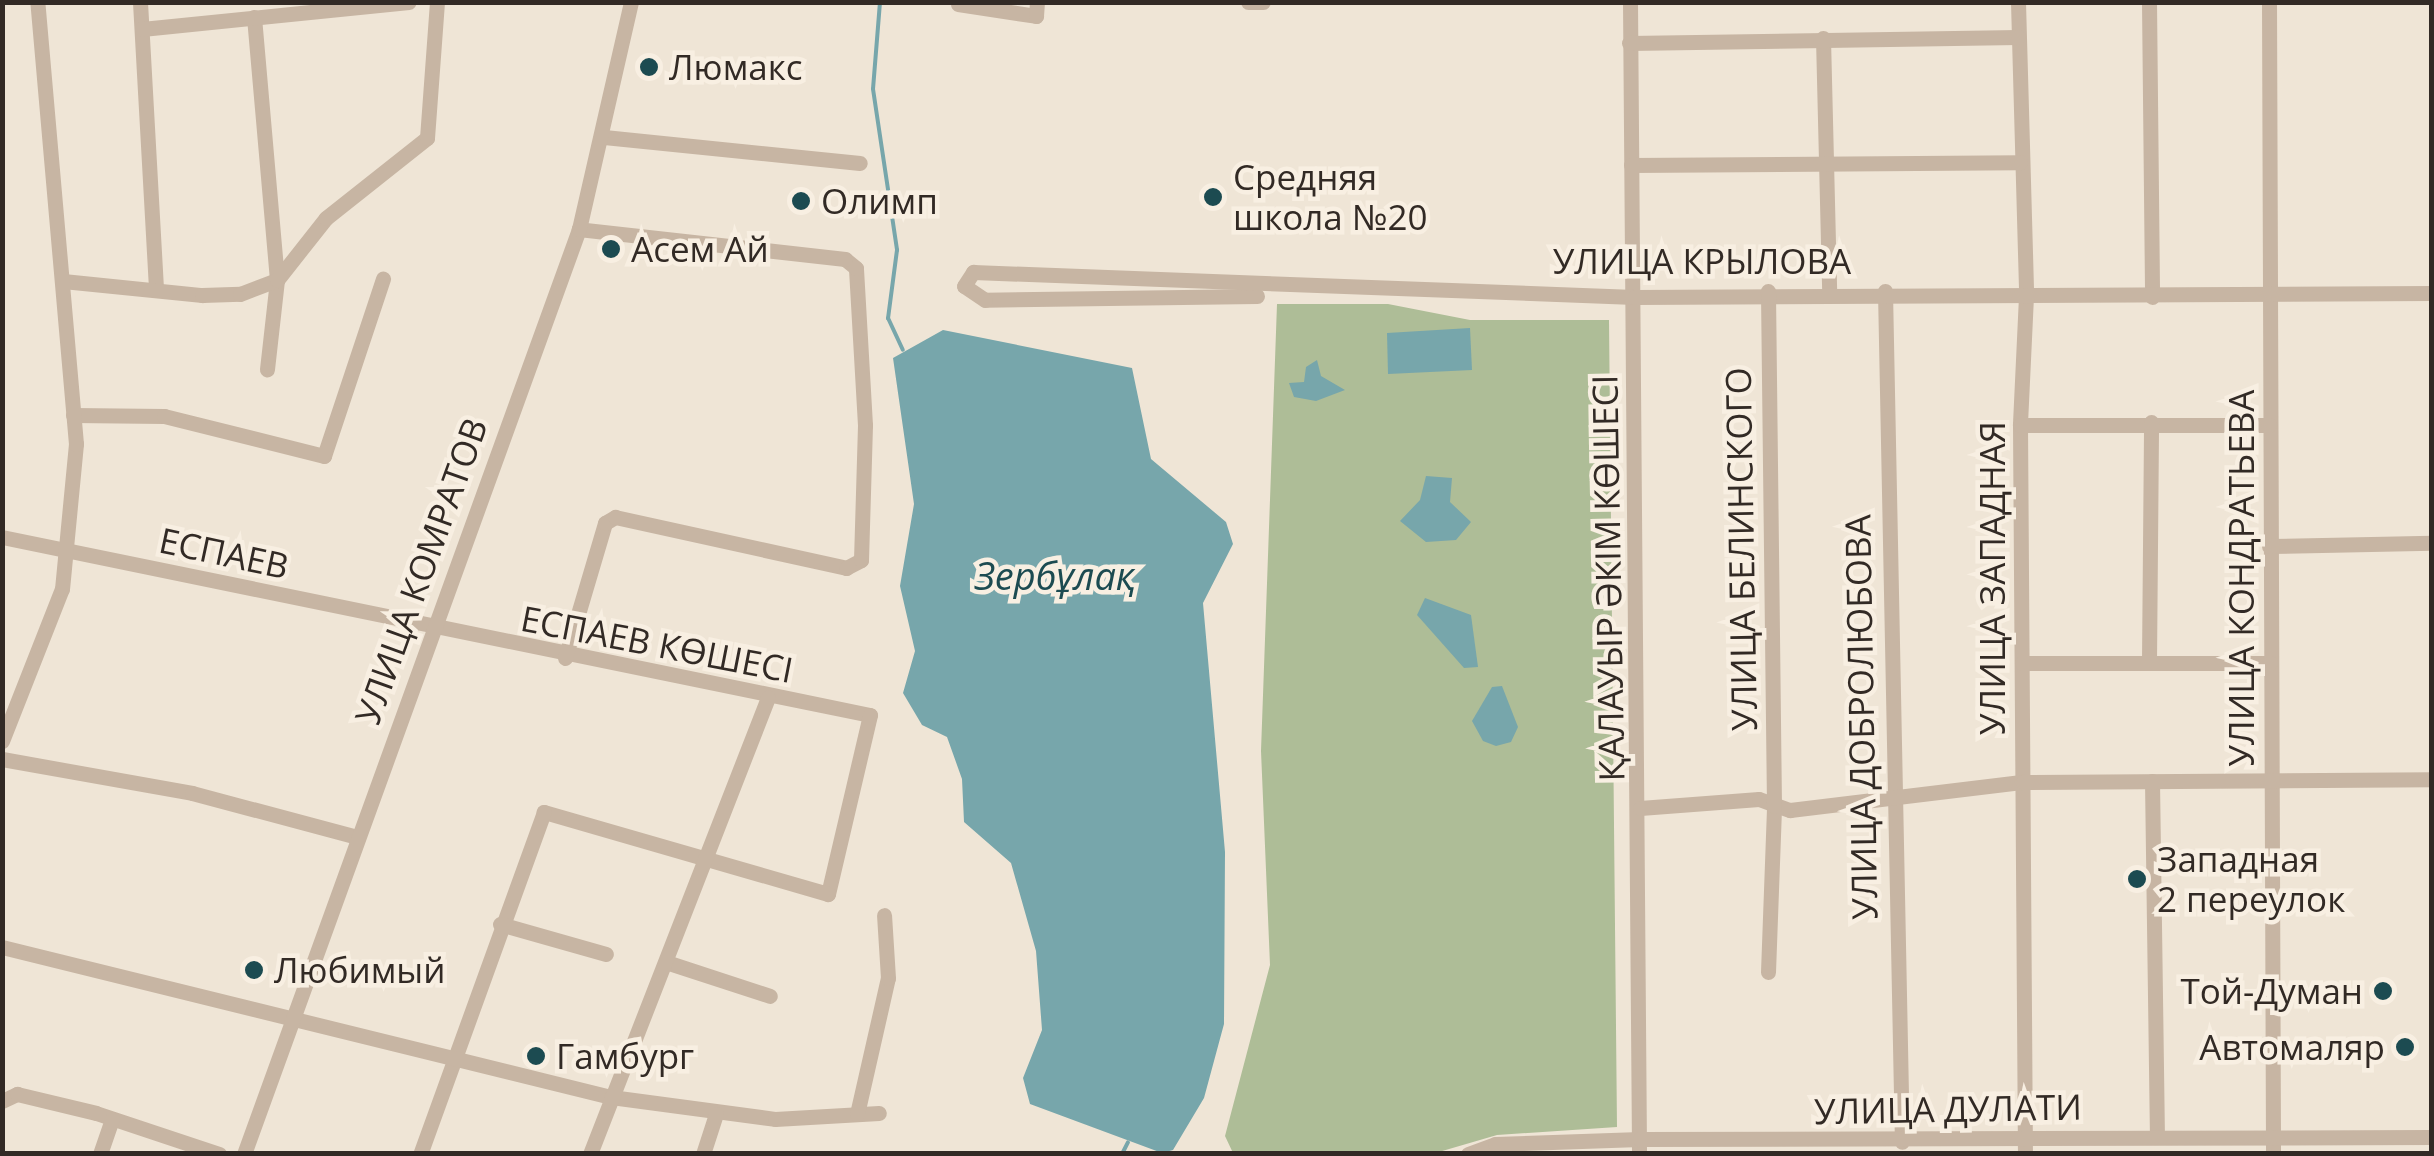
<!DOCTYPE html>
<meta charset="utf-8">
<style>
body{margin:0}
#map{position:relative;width:2434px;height:1156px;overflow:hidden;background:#efe5d6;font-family:"Open Sans",sans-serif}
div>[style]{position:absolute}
.green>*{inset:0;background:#aebd97}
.water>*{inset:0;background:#77a6ab}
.stream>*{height:4px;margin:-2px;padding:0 2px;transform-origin:2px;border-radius:2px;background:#77a6ab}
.minor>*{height:15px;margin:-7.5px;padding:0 7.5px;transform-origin:7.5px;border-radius:7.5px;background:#c7b5a3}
.dots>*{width:28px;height:28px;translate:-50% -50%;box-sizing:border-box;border:5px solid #f8efe2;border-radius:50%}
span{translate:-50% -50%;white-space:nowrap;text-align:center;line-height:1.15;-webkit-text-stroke:9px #f8efe2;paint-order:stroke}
.poi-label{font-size:35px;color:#322a25}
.left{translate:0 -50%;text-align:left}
.right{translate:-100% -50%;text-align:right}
.street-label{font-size:35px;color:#322a25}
.water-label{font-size:38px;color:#1c4b51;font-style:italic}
.frame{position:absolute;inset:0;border:5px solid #322a25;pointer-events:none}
</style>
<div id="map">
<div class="green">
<div style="clip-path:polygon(1277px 304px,1388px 304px,1470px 320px,1609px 320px,1617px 1127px,1497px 1135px,1432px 1154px,1233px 1153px,1225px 1136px,1270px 965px,1261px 751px)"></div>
</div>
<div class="water">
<div style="clip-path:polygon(1470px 328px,1472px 370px,1388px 374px,1387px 333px)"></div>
<div style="clip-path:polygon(943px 330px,1132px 368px,1151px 459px,1226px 522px,1233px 544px,1203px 603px,1225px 852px,1224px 1024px,1204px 1098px,1173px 1150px,1162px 1153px,1030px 1104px,1023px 1078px,1042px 1030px,1036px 951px,1011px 863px,964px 822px,962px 779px,947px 737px,922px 725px,903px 693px,915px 651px,900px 586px,914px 504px,893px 358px)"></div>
<div style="clip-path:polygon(1317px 360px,1321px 376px,1345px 390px,1316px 401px,1294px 397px,1289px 383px,1304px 382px,1306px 367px)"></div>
<div style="clip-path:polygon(1426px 476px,1452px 478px,1450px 502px,1471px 522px,1456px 540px,1426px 542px,1400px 521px,1420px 500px)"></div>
<div style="clip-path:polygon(1425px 598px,1471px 615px,1478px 667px,1464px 668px,1417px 615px)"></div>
<div style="clip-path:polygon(1502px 686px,1518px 727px,1511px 742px,1496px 746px,1483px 741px,1472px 721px,1492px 687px)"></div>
</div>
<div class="stream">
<div style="left:880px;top:2px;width:87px;rotate:94.6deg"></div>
<div style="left:873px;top:89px;width:163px;rotate:81.5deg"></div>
<div style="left:897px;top:250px;width:69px;rotate:97.5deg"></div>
<div style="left:888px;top:318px;width:35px;rotate:65deg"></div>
<div style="left:1122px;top:1154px;width:13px;rotate:-63deg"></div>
</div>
<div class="minor">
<div style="left:140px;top:2px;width:283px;rotate:86.8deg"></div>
<div style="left:1248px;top:2px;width:15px"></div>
<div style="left:1630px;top:2px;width:1152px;rotate:89.55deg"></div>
<div style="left:2018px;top:2px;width:294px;rotate:88.4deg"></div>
<div style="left:2026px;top:296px;width:129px;rotate:92.7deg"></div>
<div style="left:2020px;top:425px;width:729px;rotate:89.61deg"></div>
<div style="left:2149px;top:2px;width:295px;rotate:89.4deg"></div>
<div style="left:2269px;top:2px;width:1152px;rotate:89.8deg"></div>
<div style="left:958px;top:4px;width:79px;rotate:8.7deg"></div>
<div style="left:1036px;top:16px;width:14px;rotate:-86deg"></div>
<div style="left:254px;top:17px;width:264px;rotate:85deg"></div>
<div style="left:277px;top:280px;width:90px;rotate:96.4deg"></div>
<div style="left:142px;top:29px;width:268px;rotate:-5.8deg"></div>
<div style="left:1823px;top:38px;width:252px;rotate:88.6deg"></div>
<div style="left:1629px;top:43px;width:389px;rotate:-0.9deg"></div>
<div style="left:604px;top:137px;width:257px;rotate:5.8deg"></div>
<div style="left:1631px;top:165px;width:389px;rotate:-0.4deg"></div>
<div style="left:63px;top:281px;width:140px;rotate:5.8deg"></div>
<div style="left:202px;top:295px;width:38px;rotate:-2deg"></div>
<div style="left:240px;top:294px;width:40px;rotate:-21deg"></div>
<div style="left:277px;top:280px;width:79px;rotate:-51.7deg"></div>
<div style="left:326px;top:218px;width:129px;rotate:-38.4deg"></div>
<div style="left:427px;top:138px;width:136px;rotate:-85.8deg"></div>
<div style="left:1885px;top:291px;width:851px;rotate:88.86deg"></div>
<div style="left:1257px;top:296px;width:272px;rotate:179.2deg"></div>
<div style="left:985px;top:300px;width:25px;rotate:-146deg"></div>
<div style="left:964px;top:286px;width:17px;rotate:-57deg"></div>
<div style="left:973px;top:272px;width:662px;rotate:2.16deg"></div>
<div style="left:1635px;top:297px;width:797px;rotate:-0.29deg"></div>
<div style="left:73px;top:415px;width:91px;rotate:0.6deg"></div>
<div style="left:164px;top:416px;width:165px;rotate:14deg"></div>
<div style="left:324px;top:456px;width:187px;rotate:-71.6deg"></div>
<div style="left:2020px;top:425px;width:249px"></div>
<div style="left:2px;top:537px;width:886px;rotate:11.59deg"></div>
<div style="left:870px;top:715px;width:184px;rotate:103.2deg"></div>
<div style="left:828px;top:894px;width:296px;rotate:-163.9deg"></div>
<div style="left:544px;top:812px;width:364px;rotate:109.9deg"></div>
<div style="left:2269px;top:546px;width:163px;rotate:-1.1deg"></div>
<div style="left:565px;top:658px;width:141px;rotate:-73.5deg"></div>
<div style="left:605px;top:523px;width:12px;rotate:-31deg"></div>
<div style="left:615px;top:517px;width:237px;rotate:12.4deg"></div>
<div style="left:846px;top:568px;width:17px;rotate:-28deg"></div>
<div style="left:861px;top:560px;width:135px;rotate:-88.3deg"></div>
<div style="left:865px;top:425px;width:157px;rotate:-93.3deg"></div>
<div style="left:856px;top:268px;width:14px;rotate:-141deg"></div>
<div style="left:845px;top:259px;width:268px;rotate:-173.6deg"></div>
<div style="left:2149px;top:661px;width:239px;rotate:-89.5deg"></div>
<div style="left:2022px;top:663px;width:248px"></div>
<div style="left:2px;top:741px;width:163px;rotate:-68.5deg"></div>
<div style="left:62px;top:589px;width:146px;rotate:-84.5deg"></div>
<div style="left:76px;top:444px;width:444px;rotate:-95deg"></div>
<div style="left:2px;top:759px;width:193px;rotate:10.1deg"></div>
<div style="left:192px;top:793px;width:168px;rotate:14.9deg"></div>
<div style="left:2152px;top:781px;width:356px;rotate:89.2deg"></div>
<div style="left:1640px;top:808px;width:119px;rotate:-4.3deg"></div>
<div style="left:1759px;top:799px;width:33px;rotate:20deg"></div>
<div style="left:1790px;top:810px;width:235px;rotate:-6.9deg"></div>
<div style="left:2023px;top:782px;width:409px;rotate:-0.4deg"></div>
<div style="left:500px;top:924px;width:110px;rotate:15.8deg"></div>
<div style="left:2px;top:947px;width:627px;rotate:13.84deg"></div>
<div style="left:611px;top:1097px;width:165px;rotate:7.6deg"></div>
<div style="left:775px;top:1119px;width:104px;rotate:-3.3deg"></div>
<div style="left:669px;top:963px;width:106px;rotate:18.1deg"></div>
<div style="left:1768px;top:972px;width:166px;rotate:-87.9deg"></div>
<div style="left:1774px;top:806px;width:515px;rotate:-90.67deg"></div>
<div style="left:2px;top:1101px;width:17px;rotate:-25deg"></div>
<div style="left:17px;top:1094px;width:81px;rotate:13.5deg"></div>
<div style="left:96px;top:1113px;width:130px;rotate:18.4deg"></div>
<div style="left:857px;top:1114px;width:139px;rotate:-77.2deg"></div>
<div style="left:888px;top:978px;width:63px;rotate:-93.6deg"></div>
<div style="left:100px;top:1154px;width:37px;rotate:-71deg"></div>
<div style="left:244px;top:1154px;width:984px;rotate:-70.09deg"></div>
<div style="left:579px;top:229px;width:233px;rotate:-77.1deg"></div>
<div style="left:590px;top:1154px;width:490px;rotate:-68.7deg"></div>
<div style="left:703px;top:1154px;width:42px;rotate:-72deg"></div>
<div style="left:1468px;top:1154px;width:29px;rotate:-20deg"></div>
<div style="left:1495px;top:1144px;width:145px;rotate:-2deg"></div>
<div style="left:1640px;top:1139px;width:792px;rotate:-0.14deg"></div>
</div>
<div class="dots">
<div style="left:649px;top:67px;background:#1c4b51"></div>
<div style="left:1213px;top:197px;background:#1c4b51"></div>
<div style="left:801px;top:201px;background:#1c4b51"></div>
<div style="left:611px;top:249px;background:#1c4b51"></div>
<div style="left:2137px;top:879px;background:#1c4b51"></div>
<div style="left:254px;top:970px;background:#1c4b51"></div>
<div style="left:2383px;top:991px;background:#1c4b51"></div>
<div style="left:2405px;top:1047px;background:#1c4b51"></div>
<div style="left:536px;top:1056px;background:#1c4b51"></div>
</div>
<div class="poi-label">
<span class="left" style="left:669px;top:67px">Люмакс</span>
<span class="left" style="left:1233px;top:197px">Средняя<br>школа №20</span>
<span class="left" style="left:821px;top:201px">Олимп</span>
<span class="left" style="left:631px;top:249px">Асем Ай</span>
<span class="left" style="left:2157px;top:879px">Западная<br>2 переулок</span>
<span class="left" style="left:274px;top:970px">Любимый</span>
<span class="right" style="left:2363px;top:991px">Той-Думан</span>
<span class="right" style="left:2385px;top:1047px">Автомаляр</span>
<span class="left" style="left:556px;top:1056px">Гамбург</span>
</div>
<div class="street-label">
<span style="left:1702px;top:261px">УЛИЦА КРЫЛОВА</span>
<span style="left:1741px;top:549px;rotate:-91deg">УЛИЦА БЕЛИНСКОГО</span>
<span style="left:224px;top:553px;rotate:12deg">ЕСПАЕВ</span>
<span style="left:421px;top:571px;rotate:-70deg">УЛИЦА КОМРАТОВ</span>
<span style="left:1608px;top:578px;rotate:-91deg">ҚАЛАУЫР ӘКІМ КӨШЕСІ</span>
<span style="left:1992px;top:578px;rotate:-90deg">УЛИЦА ЗАПАДНАЯ</span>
<span style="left:2241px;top:578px;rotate:-90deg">УЛИЦА КОНДРАТЬЕВА</span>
<span style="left:657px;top:644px;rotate:11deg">ЕСПАЕВ КӨШЕСІ</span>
<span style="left:1861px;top:717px;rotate:-91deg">УЛИЦА ДОБРОЛЮБОВА</span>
<span style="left:1948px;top:1109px;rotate:-1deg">УЛИЦА ДУЛАТИ</span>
</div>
<div class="water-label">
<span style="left:1055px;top:576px">Зербұлақ</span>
</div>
<div class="frame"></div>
</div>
